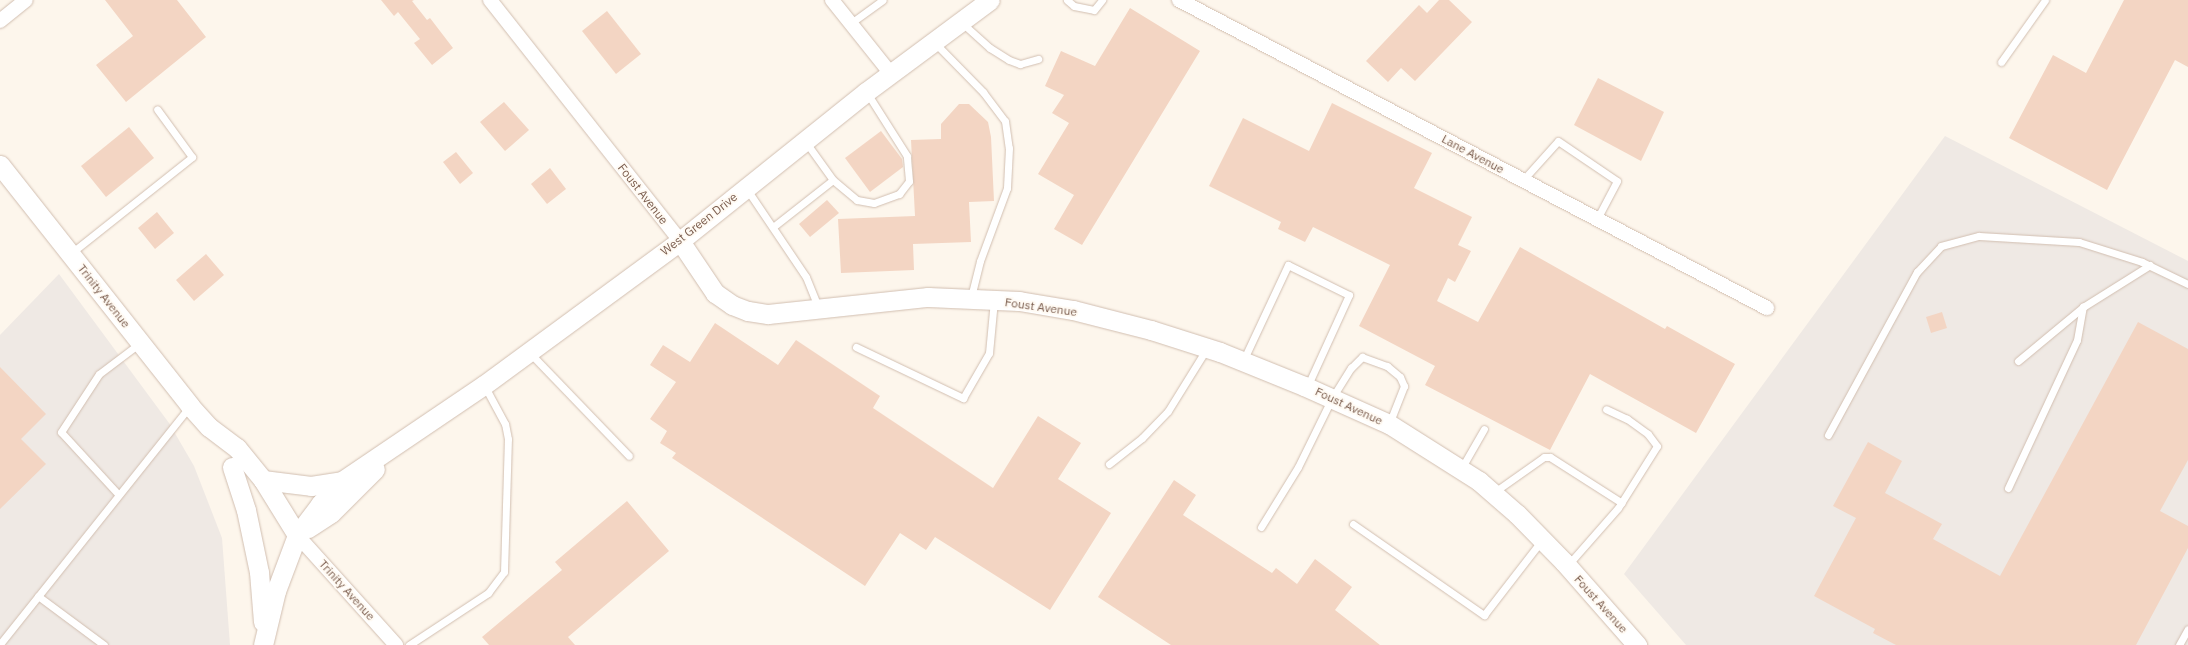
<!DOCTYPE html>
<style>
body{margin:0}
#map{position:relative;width:2188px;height:645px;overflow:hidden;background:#fdf6ec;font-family:"IBM Plex Sans",sans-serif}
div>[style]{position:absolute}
.industrial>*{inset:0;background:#efe9e4}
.building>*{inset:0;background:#f3d5c3}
.roads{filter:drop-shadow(0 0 1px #d1beb0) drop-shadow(0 0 1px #d1beb0)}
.lane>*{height:7px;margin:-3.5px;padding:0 3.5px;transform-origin:3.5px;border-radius:3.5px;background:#fff}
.street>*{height:14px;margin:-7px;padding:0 7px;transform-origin:7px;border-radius:7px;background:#fff}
.secondary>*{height:19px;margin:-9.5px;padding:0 9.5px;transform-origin:9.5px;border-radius:9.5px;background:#fff}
span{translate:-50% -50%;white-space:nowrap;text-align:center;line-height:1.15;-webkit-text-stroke:3.5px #fffaf3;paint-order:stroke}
.street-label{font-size:12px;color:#7a5c4d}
</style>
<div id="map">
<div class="industrial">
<div style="clip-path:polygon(1945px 136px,2188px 261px,2188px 645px,1686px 645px,1624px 574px)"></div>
<div style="clip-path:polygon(59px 274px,169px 423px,194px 466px,222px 538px,230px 645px,0 645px,0 335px)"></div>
</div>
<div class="building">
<div style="clip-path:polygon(105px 0,177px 0,206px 37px,126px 102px,96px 65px,133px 36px)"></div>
<div style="clip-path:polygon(381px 0,414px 0,412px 1px,427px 20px,430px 18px,453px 48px,432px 65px,414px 43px,420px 39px,398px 12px,394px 16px)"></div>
<div style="clip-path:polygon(1439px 0,1449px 0,1472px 22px,1415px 81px,1401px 68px,1388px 82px,1366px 61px,1419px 5px,1427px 13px)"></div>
<div style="clip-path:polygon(2124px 0,2188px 0,2188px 67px,2175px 60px,2107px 190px,2009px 138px,2053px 55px,2086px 73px)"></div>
<div style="clip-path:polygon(1130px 8px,1200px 51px,1082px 245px,1054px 229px,1074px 195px,1038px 174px,1069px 123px,1052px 113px,1064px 95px,1045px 86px,1061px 51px,1095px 66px)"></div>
<div style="clip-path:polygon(607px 11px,641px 54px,616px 74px,582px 31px)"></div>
<div style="clip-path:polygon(1598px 78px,1664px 112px,1641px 161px,1574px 125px)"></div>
<div style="clip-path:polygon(504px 102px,529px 130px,505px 151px,480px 122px)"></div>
<div style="clip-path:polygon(1332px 103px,1432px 153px,1414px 188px,1472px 217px,1458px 245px,1471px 251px,1455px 282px,1448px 278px,1437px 301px,1478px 322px,1520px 247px,1665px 329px,1667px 326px,1735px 364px,1696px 433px,1590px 374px,1550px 450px,1425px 385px,1435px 366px,1359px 326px,1390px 265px,1313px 227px,1305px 242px,1278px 229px,1281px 222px,1209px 186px,1243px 118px,1309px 151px)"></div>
<div style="clip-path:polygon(959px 104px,969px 104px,988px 122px,991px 137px,994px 201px,969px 202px,971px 242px,913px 244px,914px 270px,841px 273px,838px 219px,915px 216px,911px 140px,941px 139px,941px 124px)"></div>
<div style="clip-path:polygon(129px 127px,154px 158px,106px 197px,81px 166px)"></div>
<div style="clip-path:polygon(881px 131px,902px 159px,903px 167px,870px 192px,845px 158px)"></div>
<div style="clip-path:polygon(456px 152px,473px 173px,460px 184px,443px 162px)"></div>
<div style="clip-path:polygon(550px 168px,566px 189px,547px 204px,531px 184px)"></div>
<div style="clip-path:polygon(827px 200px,839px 213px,810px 237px,799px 224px)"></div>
<div style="clip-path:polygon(157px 212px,174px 233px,155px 249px,138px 228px)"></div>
<div style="clip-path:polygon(206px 254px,224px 275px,194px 301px,176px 280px)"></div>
<div style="clip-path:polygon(1942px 312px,1947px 328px,1931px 333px,1926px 317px)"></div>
<div style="clip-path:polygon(2138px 322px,2188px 349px,2188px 460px,2160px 511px,2188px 526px,2188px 548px,2136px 645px,1896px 645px,1873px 633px,1875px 629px,1814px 596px,1856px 518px,1833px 506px,1868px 442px,1902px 461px,1885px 493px,1942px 524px,1933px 539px,2000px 576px)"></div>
<div style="clip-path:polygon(715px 323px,778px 365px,796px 340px,880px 396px,873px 408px,993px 488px,1038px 416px,1081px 443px,1058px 479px,1111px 513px,1050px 610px,935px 537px,926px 550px,900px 533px,865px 586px,672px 458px,676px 453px,660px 443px,667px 431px,650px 419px,676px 382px,650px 365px,663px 345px,690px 362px)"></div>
<div style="clip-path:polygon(0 367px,46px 414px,21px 439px,46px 464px,0 509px)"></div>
<div style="clip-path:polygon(1174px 480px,1196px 495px,1183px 515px,1272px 573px,1276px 568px,1297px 584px,1315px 559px,1352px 587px,1335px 610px,1380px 645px,1171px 645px,1098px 597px)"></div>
<div style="clip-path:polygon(627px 501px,669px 551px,568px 637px,575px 645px,489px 645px,482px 637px,562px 570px,555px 562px)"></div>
</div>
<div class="roads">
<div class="lane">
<div style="left:1067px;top:0;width:9px;rotate:41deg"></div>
<div style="left:1074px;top:6px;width:20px;rotate:11deg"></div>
<div style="left:1094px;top:10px;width:13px;rotate:-51deg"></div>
<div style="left:961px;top:22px;width:39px;rotate:42deg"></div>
<div style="left:990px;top:48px;width:22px;rotate:32deg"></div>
<div style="left:1009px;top:60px;width:12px;rotate:20deg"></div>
<div style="left:1020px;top:64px;width:19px;rotate:-16deg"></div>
<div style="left:851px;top:23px;width:39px;rotate:-36deg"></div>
<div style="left:935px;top:43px;width:69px;rotate:45.6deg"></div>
<div style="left:983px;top:92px;width:36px;rotate:53deg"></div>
<div style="left:1005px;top:121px;width:27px;rotate:82deg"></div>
<div style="left:1009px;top:148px;width:40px;rotate:92.9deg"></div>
<div style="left:1007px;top:188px;width:78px;rotate:110.3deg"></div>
<div style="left:980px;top:261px;width:37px;rotate:104deg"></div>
<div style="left:2001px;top:62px;width:76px;rotate:-54.6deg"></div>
<div style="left:833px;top:180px;width:31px;rotate:40deg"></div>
<div style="left:857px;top:200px;width:17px;rotate:10deg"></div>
<div style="left:874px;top:203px;width:27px;rotate:-20deg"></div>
<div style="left:899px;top:194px;width:16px;rotate:-52deg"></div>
<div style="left:909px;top:181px;width:25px;rotate:-95deg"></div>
<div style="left:907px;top:156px;width:75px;rotate:-122.4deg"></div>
<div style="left:1523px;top:180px;width:52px;rotate:-48.1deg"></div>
<div style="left:1558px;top:141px;width:71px;rotate:34.1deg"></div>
<div style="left:1617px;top:181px;width:43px;rotate:117.8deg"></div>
<div style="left:746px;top:188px;width:107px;rotate:56deg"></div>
<div style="left:806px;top:277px;width:32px;rotate:68deg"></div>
<div style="left:773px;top:227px;width:76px;rotate:-38.1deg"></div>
<div style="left:833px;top:180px;width:48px;rotate:-125.7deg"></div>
<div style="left:70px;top:254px;width:156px;rotate:-38.5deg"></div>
<div style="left:192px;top:157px;width:59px;rotate:-126.1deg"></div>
<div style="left:856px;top:347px;width:119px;rotate:25.5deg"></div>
<div style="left:963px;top:398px;width:52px;rotate:-60deg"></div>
<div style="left:989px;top:353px;width:53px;rotate:-84.6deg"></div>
<div style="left:529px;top:352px;width:144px;rotate:46.1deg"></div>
<div style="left:1243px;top:361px;width:106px;rotate:-64.9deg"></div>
<div style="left:1288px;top:265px;width:68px;rotate:26.2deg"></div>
<div style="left:1349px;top:295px;width:101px;rotate:114.5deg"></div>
<div style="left:2018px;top:361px;width:85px;rotate:-39.7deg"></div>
<div style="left:1828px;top:435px;width:186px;rotate:-61.4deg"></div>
<div style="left:1917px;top:272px;width:35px;rotate:-47deg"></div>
<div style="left:1941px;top:246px;width:39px;rotate:-15deg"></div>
<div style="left:1979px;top:236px;width:100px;rotate:3.4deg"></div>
<div style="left:2079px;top:242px;width:66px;rotate:17.6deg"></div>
<div style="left:2142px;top:262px;width:51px;rotate:25.6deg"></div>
<div style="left:1109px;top:464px;width:42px;rotate:-38.2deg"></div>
<div style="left:1142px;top:438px;width:37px;rotate:-46deg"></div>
<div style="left:1168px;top:411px;width:74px;rotate:-58.2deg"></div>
<div style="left:1461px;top:469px;width:46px;rotate:-60.1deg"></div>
<div style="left:2008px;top:488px;width:163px;rotate:-65deg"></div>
<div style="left:2077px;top:340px;width:34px;rotate:-80deg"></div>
<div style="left:2083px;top:307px;width:79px;rotate:-32.1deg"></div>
<div style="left:1493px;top:493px;width:62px;rotate:-35.2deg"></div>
<div style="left:1544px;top:457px;width:6px"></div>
<div style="left:1550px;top:457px;width:85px;rotate:32.6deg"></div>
<div style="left:118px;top:494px;width:84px;rotate:-132.6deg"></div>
<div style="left:61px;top:432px;width:69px;rotate:-56.8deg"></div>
<div style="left:99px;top:374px;width:51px;rotate:-37.1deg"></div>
<div style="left:1353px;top:524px;width:160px;rotate:34.8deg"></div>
<div style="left:1484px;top:615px;width:95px;rotate:-52.3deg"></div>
<div style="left:1261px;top:527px;width:70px;rotate:-58.3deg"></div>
<div style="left:1298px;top:467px;width:77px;rotate:-63.8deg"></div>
<div style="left:1332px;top:398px;width:36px;rotate:-58deg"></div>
<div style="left:1351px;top:368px;width:16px;rotate:-45deg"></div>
<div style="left:1362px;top:357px;width:27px;rotate:20deg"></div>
<div style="left:1387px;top:366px;width:17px;rotate:40deg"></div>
<div style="left:1400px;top:377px;width:10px;rotate:66deg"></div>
<div style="left:1404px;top:386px;width:41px;rotate:111.5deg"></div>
<div style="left:1567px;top:566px;width:77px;rotate:-48.7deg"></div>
<div style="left:1618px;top:508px;width:73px;rotate:-57.8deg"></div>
<div style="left:1657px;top:446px;width:15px;rotate:-127deg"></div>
<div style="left:1648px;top:434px;width:26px;rotate:-144deg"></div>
<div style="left:1627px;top:419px;width:23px;rotate:-155deg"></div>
<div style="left:38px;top:596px;width:82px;rotate:36.6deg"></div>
<div style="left:0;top:644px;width:305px;rotate:-51.4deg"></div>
<div style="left:409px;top:645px;width:95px;rotate:-33.4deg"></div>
<div style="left:488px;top:593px;width:26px;rotate:-53deg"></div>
<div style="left:504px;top:572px;width:133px;rotate:-88.3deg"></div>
<div style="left:508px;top:439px;width:15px;rotate:-101deg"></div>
<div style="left:505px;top:424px;width:44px;rotate:-118.3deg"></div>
<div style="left:2179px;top:645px;width:18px;rotate:-61deg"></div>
</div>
<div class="street">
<div style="left:490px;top:0;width:307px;rotate:51.7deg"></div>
<div style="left:832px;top:0;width:95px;rotate:51.4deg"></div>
<div style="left:1179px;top:0;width:664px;rotate:27.65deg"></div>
<div style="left:0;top:21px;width:33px;rotate:-39deg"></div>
<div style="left:297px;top:535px;width:148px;rotate:48deg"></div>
</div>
<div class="secondary">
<div style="left:0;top:165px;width:307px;rotate:51.7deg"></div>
<div style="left:190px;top:406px;width:28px;rotate:48deg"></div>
<div style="left:209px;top:427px;width:35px;rotate:37deg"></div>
<div style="left:237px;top:448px;width:41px;rotate:50.9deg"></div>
<div style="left:263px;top:480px;width:65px;rotate:58.3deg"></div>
<div style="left:680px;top:241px;width:63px;rotate:56.1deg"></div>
<div style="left:715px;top:293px;width:21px;rotate:35deg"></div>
<div style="left:732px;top:305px;width:17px;rotate:21deg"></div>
<div style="left:748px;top:311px;width:20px;rotate:9deg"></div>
<div style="left:768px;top:314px;width:161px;rotate:-6.1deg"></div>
<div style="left:928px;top:297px;width:91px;rotate:2.5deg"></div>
<div style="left:1019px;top:301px;width:55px;rotate:9.5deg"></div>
<div style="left:1073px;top:310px;width:81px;rotate:14.4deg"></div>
<div style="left:1151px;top:330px;width:72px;rotate:17.7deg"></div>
<div style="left:1220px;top:352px;width:91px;rotate:22deg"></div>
<div style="left:1304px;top:386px;width:93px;rotate:24.1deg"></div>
<div style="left:1389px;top:424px;width:107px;rotate:32.3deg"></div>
<div style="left:1479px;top:481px;width:50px;rotate:41deg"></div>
<div style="left:1517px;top:514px;width:67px;rotate:45.6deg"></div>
<div style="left:1564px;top:562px;width:111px;rotate:48.7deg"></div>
<div style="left:232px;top:467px;width:45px;rotate:72deg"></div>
<div style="left:246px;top:510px;width:63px;rotate:78.2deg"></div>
<div style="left:259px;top:572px;width:50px;rotate:85.4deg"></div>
<div style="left:263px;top:480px;width:48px;rotate:7.1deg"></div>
<div style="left:311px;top:486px;width:31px;rotate:-9deg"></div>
<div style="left:308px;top:528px;width:27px;rotate:-33deg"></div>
<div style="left:331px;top:513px;width:62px;rotate:-45deg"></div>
<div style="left:263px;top:645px;width:56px;rotate:-76.5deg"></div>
<div style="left:276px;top:591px;width:60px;rotate:-69.4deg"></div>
<div style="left:297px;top:535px;width:39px;rotate:-53deg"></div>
<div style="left:320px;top:504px;width:32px;rotate:-46deg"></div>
<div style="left:342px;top:481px;width:171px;rotate:-34.1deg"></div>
<div style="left:484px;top:385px;width:243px;rotate:-36.3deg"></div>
<div style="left:680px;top:241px;width:238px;rotate:-38.7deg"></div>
<div style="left:866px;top:92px;width:154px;rotate:-36.6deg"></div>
</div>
</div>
<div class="street-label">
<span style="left:1473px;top:154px;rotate:28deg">Lane Avenue</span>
<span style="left:643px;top:194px;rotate:52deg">Foust Avenue</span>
<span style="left:699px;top:224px;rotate:-38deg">West Green Drive</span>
<span style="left:104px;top:296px;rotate:52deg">Trinity Avenue</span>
<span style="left:1041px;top:307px;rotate:8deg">Foust Avenue</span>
<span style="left:1349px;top:406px;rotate:25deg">Foust Avenue</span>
<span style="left:347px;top:590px;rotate:48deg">Trinity Avenue</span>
<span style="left:1601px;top:604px;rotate:48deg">Foust Avenue</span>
</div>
</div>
